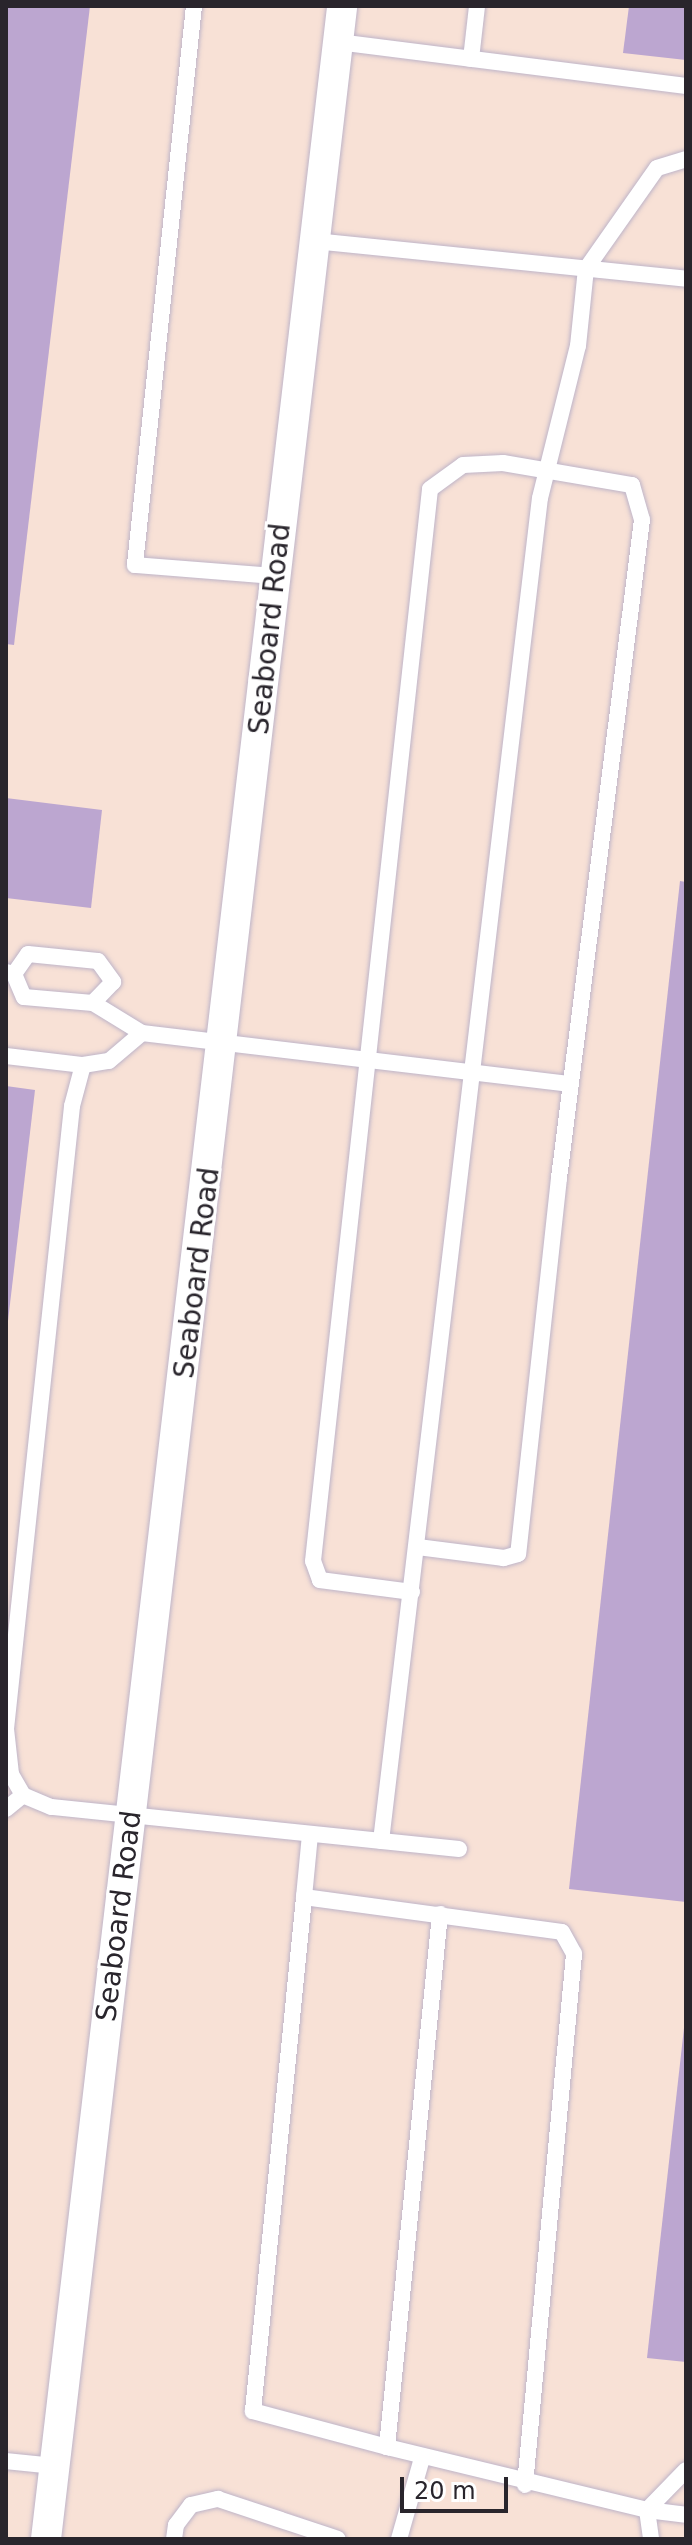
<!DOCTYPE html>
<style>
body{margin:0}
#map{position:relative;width:692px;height:2545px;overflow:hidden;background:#f5ecfd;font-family:"DejaVu Sans",sans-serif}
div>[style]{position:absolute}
.industrial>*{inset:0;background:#f8e1d6}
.building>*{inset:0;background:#bca6d0}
.roads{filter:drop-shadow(0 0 2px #beb4c8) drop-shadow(0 0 2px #beb4c8)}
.service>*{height:16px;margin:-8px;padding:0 8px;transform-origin:8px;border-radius:8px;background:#fff}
.minor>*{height:30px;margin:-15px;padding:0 15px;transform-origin:15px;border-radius:15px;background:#fff}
span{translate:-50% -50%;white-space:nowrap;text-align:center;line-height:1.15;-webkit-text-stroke:6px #fff;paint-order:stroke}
.street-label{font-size:28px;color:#29252c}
.frame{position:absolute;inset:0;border:8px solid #29252c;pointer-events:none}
.scale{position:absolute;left:400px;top:2477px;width:108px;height:36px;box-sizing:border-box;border:4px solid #29252c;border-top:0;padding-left:10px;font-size:24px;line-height:28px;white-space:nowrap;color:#29252c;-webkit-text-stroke:6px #fff;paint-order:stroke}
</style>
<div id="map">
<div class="industrial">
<div style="clip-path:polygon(6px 6px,686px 6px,686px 2539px,6px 2539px)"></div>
</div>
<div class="building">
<div style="clip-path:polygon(6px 6px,90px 6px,14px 645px,6px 644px)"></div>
<div style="clip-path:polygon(629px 6px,686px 6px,686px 60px,623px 53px)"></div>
<div style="clip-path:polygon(6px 798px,102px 810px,91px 908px,6px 898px)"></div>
<div style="clip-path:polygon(680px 881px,686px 882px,686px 1902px,569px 1889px)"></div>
<div style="clip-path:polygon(6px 1086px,35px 1090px,8px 1321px,6px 1321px)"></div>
<div style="clip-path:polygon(684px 2028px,686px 2028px,686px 2362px,647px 2358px)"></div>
</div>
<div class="roads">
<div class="service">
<div style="left:194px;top:6px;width:562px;rotate:96.03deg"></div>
<div style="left:135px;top:565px;width:141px;rotate:4.5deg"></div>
<div style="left:338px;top:42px;width:351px;rotate:7.2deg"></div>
<div style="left:471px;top:59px;width:53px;rotate:-83.5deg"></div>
<div style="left:315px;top:241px;width:373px;rotate:5.8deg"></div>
<div style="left:6px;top:972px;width:8px;rotate:14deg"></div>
<div style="left:14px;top:974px;width:25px;rotate:67deg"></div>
<div style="left:24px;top:997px;width:69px;rotate:5deg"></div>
<div style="left:93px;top:1003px;width:57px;rotate:31.5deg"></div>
<div style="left:14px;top:974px;width:24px;rotate:-55deg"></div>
<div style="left:28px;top:954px;width:70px;rotate:5.7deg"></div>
<div style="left:98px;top:961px;width:26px;rotate:54deg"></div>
<div style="left:113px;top:982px;width:29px;rotate:134deg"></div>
<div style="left:6px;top:1056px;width:78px;rotate:6.7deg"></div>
<div style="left:412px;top:1592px;width:93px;rotate:-172.6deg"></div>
<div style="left:320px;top:1580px;width:20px;rotate:-110deg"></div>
<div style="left:313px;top:1561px;width:1078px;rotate:-83.77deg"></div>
<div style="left:430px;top:489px;width:41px;rotate:-36deg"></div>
<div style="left:463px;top:465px;width:40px;rotate:-2.9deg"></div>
<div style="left:503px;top:463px;width:131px;rotate:9.7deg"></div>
<div style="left:632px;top:485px;width:36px;rotate:74deg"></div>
<div style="left:642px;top:520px;width:663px;rotate:97.19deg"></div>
<div style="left:559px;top:1178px;width:378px;rotate:96.2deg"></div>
<div style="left:518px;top:1554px;width:15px;rotate:164deg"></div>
<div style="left:504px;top:1558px;width:87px;rotate:-172.7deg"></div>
<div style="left:6px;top:1809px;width:22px;rotate:-39deg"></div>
<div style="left:381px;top:1841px;width:1352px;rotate:-83.25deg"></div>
<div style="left:540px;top:498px;width:157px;rotate:-76deg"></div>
<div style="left:578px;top:346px;width:77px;rotate:-84.1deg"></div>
<div style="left:586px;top:269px;width:123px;rotate:-54.9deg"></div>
<div style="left:657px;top:168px;width:30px;rotate:-17deg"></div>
<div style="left:459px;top:1849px;width:410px;rotate:-174.1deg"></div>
<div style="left:51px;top:1807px;width:30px;rotate:-157deg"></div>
<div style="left:23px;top:1795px;width:24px;rotate:-120deg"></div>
<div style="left:11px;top:1774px;width:45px;rotate:-96.3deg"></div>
<div style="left:6px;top:1729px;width:626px;rotate:-83.95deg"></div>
<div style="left:72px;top:1106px;width:42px;rotate:-75deg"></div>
<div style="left:83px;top:1065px;width:26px;rotate:-9deg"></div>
<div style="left:109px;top:1061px;width:43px;rotate:-40.3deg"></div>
<div style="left:142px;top:1033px;width:432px;rotate:6.8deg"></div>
<div style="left:304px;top:1897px;width:62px;rotate:-84.5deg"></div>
<div style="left:440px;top:1914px;width:536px;rotate:95.68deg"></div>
<div style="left:387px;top:2447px;width:268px;rotate:13.6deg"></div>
<div style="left:647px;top:2510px;width:29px;rotate:82deg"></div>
<div style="left:387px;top:2447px;width:139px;rotate:-165deg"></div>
<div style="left:253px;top:2411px;width:517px;rotate:-84.33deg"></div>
<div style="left:304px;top:1897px;width:260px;rotate:7.7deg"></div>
<div style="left:562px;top:1932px;width:25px;rotate:61deg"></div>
<div style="left:574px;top:1954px;width:533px;rotate:95.27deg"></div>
<div style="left:6px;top:2461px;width:48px;rotate:5.9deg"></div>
<div style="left:647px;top:2510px;width:56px;rotate:-45.7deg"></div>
<div style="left:647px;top:2510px;width:39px;rotate:7deg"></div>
<div style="left:174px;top:2539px;width:14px;rotate:-82deg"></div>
<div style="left:176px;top:2525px;width:25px;rotate:-53deg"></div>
<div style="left:191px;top:2505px;width:28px;rotate:-13deg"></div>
<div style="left:218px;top:2499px;width:126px;rotate:18.4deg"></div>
<div style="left:399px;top:2539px;width:84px;rotate:-74.1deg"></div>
</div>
<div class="minor">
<div style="left:46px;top:2539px;width:2550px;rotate:-83.33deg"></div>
</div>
</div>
<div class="street-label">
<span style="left:270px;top:629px;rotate:-84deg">Seaboard Road</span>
<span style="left:197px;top:1273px;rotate:-83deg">Seaboard Road</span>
<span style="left:119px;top:1916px;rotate:-83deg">Seaboard Road</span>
</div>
<div class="frame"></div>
<div class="scale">20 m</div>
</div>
